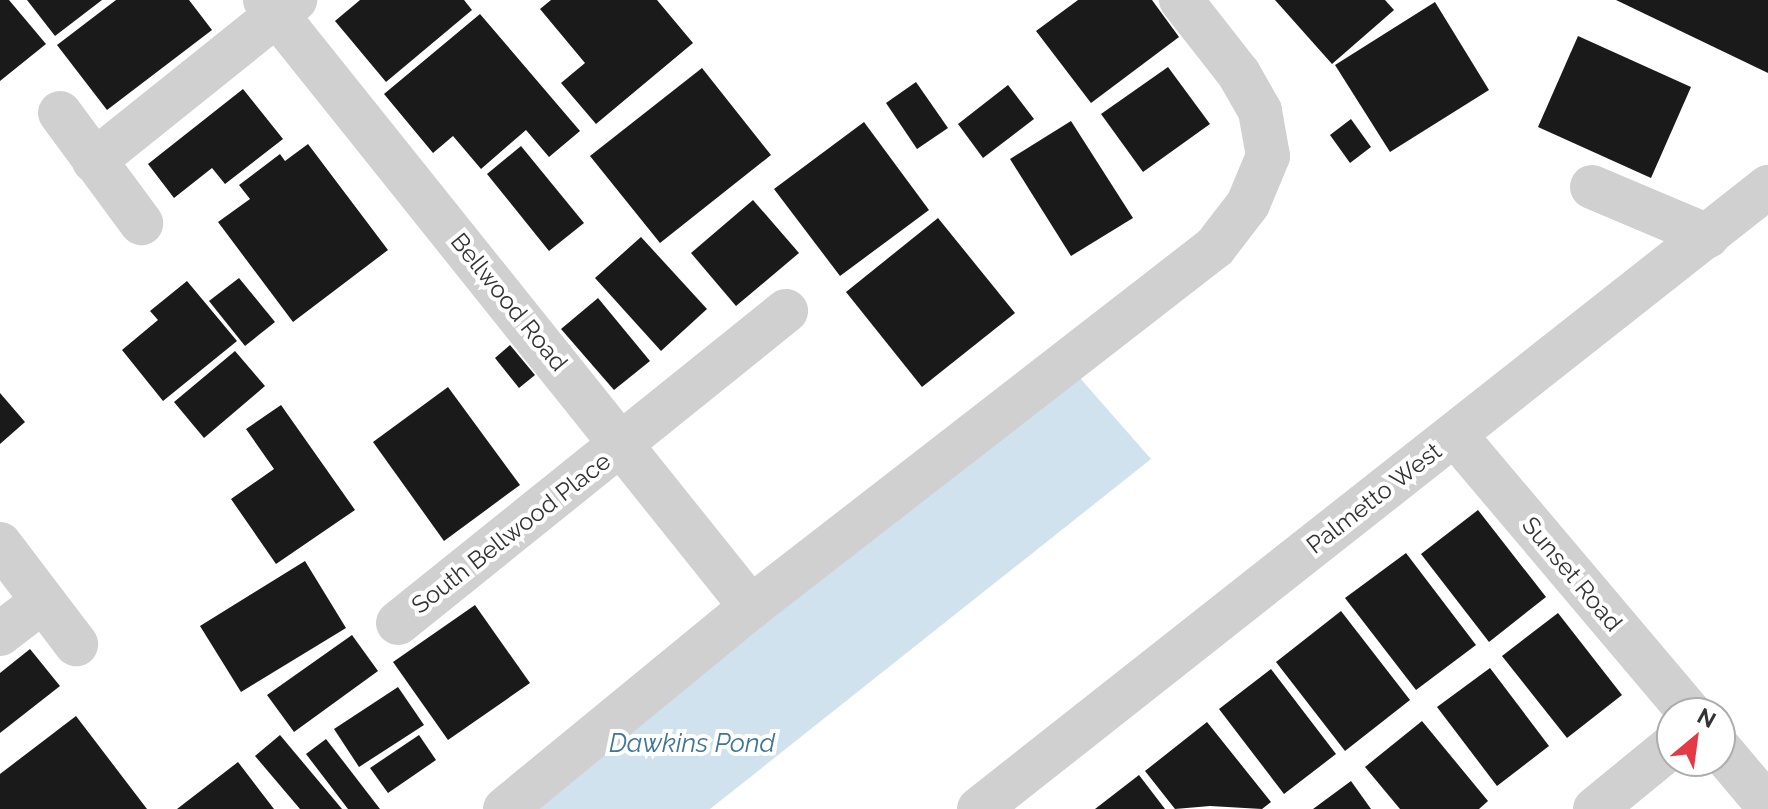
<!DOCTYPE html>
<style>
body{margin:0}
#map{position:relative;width:1768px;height:809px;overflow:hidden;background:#fff;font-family:Raleway,sans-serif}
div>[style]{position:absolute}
.water>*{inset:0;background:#cfe2ee}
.building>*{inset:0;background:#1a1a1a}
.minor>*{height:44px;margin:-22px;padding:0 22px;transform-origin:22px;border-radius:22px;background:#d0d0d0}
span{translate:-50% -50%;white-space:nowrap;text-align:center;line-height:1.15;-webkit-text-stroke:8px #fff;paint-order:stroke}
.street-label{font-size:24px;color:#333}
.water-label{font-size:26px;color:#3f7597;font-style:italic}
.north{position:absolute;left:1656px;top:697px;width:80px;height:80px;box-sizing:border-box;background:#fff;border:2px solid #adadad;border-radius:50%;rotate:29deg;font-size:22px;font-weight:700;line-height:32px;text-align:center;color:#333}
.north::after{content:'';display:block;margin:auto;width:28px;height:36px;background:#e63946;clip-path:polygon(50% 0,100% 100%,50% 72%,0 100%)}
</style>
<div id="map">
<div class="water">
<div style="clip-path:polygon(1072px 369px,1151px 459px,710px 809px,506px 809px)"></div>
</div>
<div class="building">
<div style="clip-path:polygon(0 0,9px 0,46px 44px,0 81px)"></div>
<div style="clip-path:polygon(27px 0,102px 0,55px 36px)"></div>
<div style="clip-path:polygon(116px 0,189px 0,212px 30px,107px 110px,57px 45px)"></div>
<div style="clip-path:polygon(360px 0,464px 0,472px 10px,386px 82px,335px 21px)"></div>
<div style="clip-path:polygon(551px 0,657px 0,693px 43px,596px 124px,561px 83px,585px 63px,540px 9px)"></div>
<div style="clip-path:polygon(1078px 0,1152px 0,1179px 37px,1091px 103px,1036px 31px)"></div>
<div style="clip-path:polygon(1275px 0,1385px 0,1394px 10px,1332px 64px)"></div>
<div style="clip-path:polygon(1616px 0,1768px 0,1768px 73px)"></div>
<div style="clip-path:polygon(1435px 2px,1489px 90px,1390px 152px,1335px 65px)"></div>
<div style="clip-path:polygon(480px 14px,580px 131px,549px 157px,526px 130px,481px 169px,453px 136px,433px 153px,384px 94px)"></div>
<div style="clip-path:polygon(1578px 36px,1691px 87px,1651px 178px,1538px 127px)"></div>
<div style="clip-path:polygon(1168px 67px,1210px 124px,1143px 172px,1101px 114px)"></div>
<div style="clip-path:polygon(702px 68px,771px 155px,660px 243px,590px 156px)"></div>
<div style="clip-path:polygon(916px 82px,948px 128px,917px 149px,886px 103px)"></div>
<div style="clip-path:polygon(1008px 85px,1034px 119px,983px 158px,958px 124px)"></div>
<div style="clip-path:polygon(243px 89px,283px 139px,225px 184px,212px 168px,174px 198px,148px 164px)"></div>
<div style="clip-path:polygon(1351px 119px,1371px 147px,1350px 163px,1330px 135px)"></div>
<div style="clip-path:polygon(1071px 121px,1133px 218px,1071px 256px,1010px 159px)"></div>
<div style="clip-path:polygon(864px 122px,929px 210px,840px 276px,774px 189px)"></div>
<div style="clip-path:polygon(308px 144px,388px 250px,293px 322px,218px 222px,250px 199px,239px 185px,280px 154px,285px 161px)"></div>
<div style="clip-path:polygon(521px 146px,584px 223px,549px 251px,487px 174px)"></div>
<div style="clip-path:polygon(753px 200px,799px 253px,736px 306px,691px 253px)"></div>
<div style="clip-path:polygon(938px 218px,1015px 313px,922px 387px,846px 292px)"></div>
<div style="clip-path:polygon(641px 237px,707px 309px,661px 351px,595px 278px)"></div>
<div style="clip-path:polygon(239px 278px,275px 322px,245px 346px,209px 301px)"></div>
<div style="clip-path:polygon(187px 281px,237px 341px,163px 401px,122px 350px,158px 320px,150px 311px)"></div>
<div style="clip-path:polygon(598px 298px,650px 361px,614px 390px,561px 329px)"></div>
<div style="clip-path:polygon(510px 345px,535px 375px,519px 388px,495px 358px)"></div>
<div style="clip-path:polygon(235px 351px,265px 386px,204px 438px,174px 402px)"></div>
<div style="clip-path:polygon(448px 387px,520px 485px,444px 541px,373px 442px)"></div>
<div style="clip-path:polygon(0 393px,25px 422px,0 444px)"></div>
<div style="clip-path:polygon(281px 405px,355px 510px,276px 564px,231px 499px,274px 469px,246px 429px)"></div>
<div style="clip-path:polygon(1478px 510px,1546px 597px,1489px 642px,1421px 554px)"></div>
<div style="clip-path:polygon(1406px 553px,1476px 645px,1416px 690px,1345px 598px)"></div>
<div style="clip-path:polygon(305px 561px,346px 628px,241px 692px,200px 626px)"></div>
<div style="clip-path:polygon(475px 605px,530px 683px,448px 740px,393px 662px)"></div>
<div style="clip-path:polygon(1341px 611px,1410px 700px,1345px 751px,1276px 662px)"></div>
<div style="clip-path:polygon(1558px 613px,1622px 695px,1567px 738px,1502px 656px)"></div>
<div style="clip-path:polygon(352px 635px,378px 671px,294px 732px,267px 695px)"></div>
<div style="clip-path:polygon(30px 649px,60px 686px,0 733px,0 673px)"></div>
<div style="clip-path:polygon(1490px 668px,1549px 746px,1497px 786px,1437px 707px)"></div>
<div style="clip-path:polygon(1271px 669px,1336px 754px,1284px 794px,1219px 709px)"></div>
<div style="clip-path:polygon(398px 687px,424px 725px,359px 767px,334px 729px)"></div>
<div style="clip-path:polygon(76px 716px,147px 809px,0 809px,0 774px)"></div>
<div style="clip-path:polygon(1422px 721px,1488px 801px,1479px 809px,1400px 809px,1365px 767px)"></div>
<div style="clip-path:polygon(1207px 722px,1271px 802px,1262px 809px,1210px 806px,1175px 809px,1145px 771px)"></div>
<div style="clip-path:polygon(280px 735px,342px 809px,300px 809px,255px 756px)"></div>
<div style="clip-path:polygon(419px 735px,436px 760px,388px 793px,370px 768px)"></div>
<div style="clip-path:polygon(326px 739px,380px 809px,348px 809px,306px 754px)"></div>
<div style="clip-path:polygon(238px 762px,274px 809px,177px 809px)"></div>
<div style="clip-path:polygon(1139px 775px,1165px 809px,1095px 809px)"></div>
<div style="clip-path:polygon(1351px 781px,1371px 809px,1313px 809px)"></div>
</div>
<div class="minor">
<div style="left:265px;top:0;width:778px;rotate:51.32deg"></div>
<div style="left:60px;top:113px;width:137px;rotate:53.6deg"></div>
<div style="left:94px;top:161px;width:258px;rotate:-38.7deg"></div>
<div style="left:1592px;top:187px;width:126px;rotate:22.9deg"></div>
<div style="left:1455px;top:435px;width:364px;rotate:49.8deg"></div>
<div style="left:0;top:544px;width:126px;rotate:52.8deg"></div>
<div style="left:398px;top:623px;width:498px;rotate:-38.8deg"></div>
<div style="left:0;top:634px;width:54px;rotate:-37.5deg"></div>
<div style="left:1720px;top:749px;width:75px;rotate:49.9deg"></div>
<div style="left:505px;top:809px;width:318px;rotate:-39.4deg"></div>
<div style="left:751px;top:607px;width:587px;rotate:-37.81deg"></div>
<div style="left:1215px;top:247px;width:54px;rotate:-52.5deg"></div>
<div style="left:1248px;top:204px;width:52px;rotate:-67.4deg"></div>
<div style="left:1268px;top:156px;width:46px;rotate:-100.1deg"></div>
<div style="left:1260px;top:111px;width:43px;rotate:-119.6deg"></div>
<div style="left:1239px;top:74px;width:94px;rotate:-128.1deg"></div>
<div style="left:979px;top:809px;width:1005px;rotate:-38.25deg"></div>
<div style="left:1595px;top:809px;width:99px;rotate:-39.3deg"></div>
</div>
<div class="street-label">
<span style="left:509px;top:302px;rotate:51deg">Bellwood Road</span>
<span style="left:1374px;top:498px;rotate:-38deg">Palmetto West</span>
<span style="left:511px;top:533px;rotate:-38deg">South Bellwood Place</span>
<span style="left:1572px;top:574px;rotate:50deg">Sunset Road</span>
</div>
<div class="water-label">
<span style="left:692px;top:744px">Dawkins Pond</span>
</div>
<div class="north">N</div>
</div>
